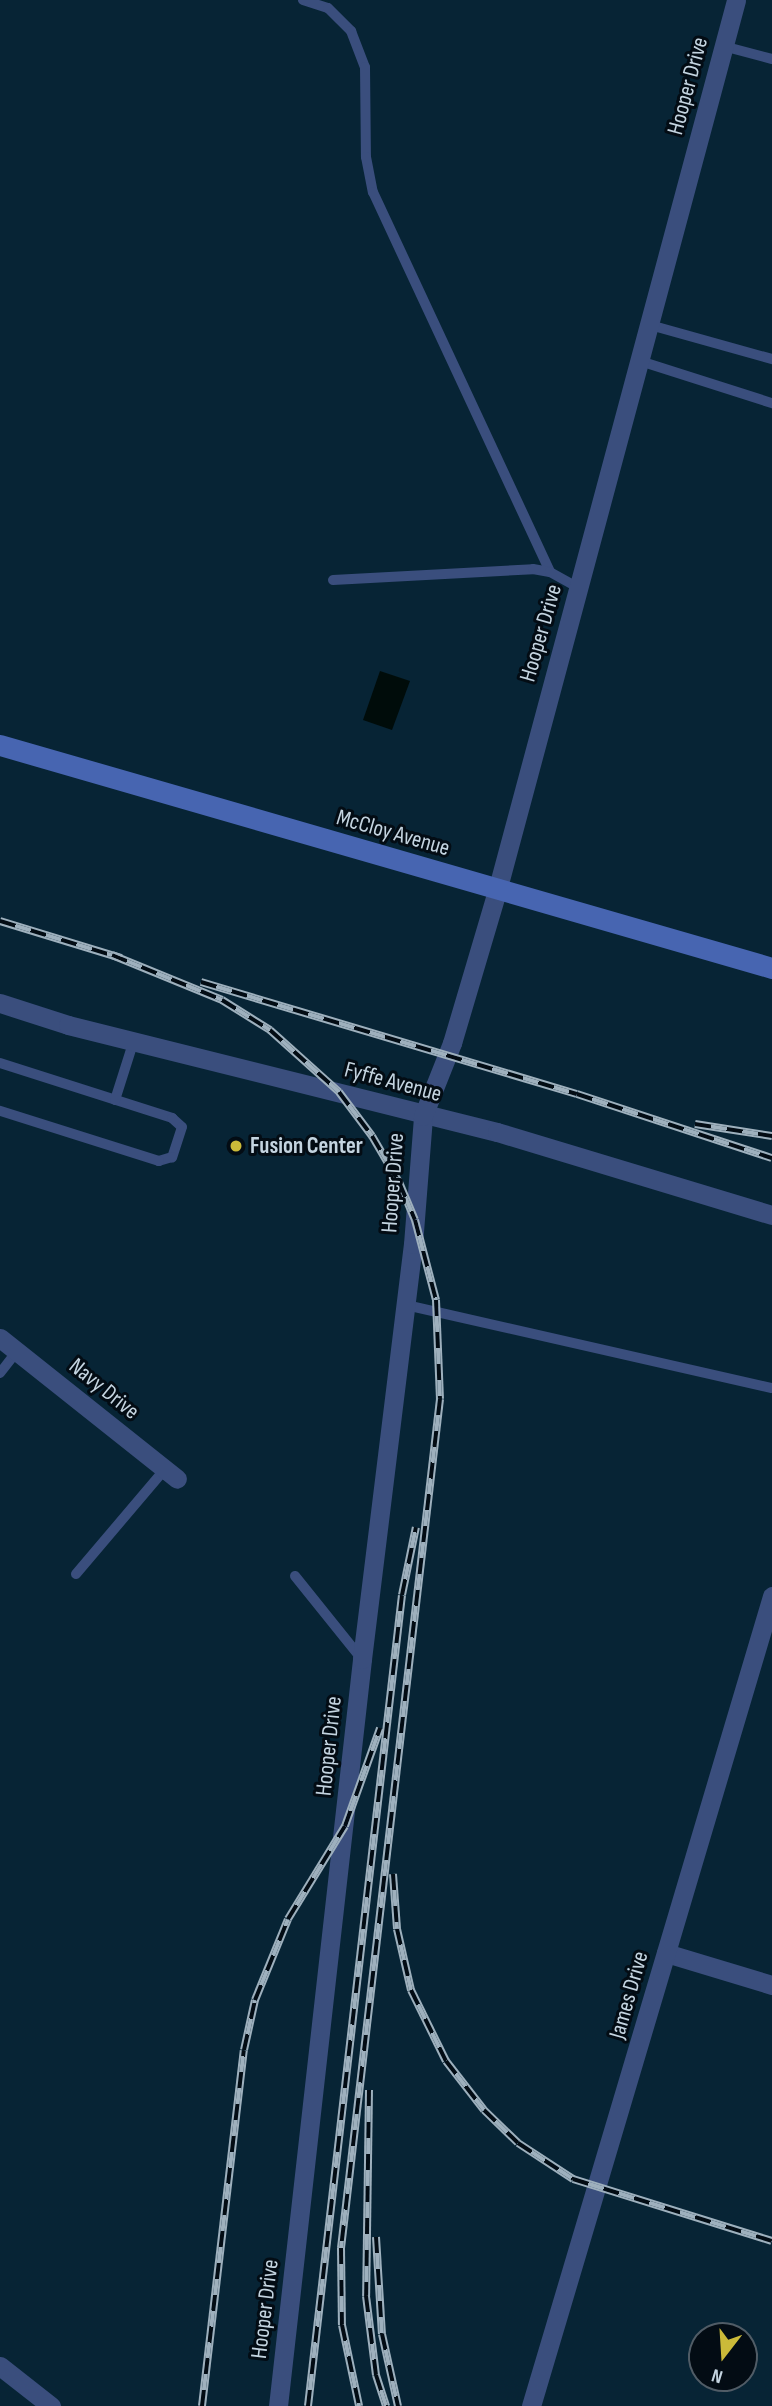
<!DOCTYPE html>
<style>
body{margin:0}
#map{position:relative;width:772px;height:2406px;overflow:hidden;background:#072435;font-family:"Sofia Sans Condensed",sans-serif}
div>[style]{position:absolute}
.water>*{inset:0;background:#000c0a}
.lane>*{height:10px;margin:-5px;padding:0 5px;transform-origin:5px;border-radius:5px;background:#3a4e7d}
.street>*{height:19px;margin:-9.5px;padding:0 9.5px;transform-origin:9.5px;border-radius:9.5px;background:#3a4e7d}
.secondary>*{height:21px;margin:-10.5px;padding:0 10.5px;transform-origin:10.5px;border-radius:10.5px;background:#4765b1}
.rail>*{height:8px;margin-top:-4px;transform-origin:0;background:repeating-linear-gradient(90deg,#030c14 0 16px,#9eb0bd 0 32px);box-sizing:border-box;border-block:2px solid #9eb0bd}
.dots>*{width:19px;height:19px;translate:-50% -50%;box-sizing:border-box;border:4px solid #030c14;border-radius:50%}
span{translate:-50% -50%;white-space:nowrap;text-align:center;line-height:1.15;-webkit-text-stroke:6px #030c14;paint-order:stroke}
.street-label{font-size:23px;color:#c4d4e0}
.poi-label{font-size:23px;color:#c4d4e0;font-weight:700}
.left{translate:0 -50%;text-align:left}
.north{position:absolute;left:688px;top:2322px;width:70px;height:70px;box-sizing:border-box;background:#030c14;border:2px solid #505c66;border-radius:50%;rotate:197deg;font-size:19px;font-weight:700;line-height:28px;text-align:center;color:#c4d4e0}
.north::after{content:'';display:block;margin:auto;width:24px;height:32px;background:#cbba39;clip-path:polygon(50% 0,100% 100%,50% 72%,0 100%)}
</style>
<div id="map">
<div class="water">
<div style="clip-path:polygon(380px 671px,410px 681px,392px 730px,363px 720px)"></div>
</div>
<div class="lane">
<div style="left:303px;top:0;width:26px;rotate:18deg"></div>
<div style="left:328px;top:8px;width:33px;rotate:45deg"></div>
<div style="left:351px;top:31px;width:39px;rotate:69deg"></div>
<div style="left:365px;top:67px;width:90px;rotate:89.4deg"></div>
<div style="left:366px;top:157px;width:36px;rotate:79deg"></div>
<div style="left:373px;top:192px;width:419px;rotate:65deg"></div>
<div style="left:723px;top:46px;width:51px;rotate:14.9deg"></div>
<div style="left:650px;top:325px;width:127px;rotate:15.6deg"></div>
<div style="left:640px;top:361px;width:139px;rotate:17.7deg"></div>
<div style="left:333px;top:580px;width:200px;rotate:-3.1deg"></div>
<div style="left:533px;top:569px;width:17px;rotate:10deg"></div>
<div style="left:550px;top:572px;width:33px;rotate:29deg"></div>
<div style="left:0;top:1063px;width:181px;rotate:17.7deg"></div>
<div style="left:172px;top:1118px;width:13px;rotate:42deg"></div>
<div style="left:182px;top:1127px;width:32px;rotate:108deg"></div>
<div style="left:172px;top:1157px;width:14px;rotate:163deg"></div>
<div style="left:159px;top:1161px;width:167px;rotate:-162.5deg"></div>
<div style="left:115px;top:1100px;width:63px;rotate:-72.4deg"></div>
<div style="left:406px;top:1305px;width:375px;rotate:12.8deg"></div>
<div style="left:0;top:1373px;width:28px;rotate:-52deg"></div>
<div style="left:76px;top:1574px;width:138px;rotate:-49.7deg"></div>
<div style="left:295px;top:1576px;width:105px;rotate:51.2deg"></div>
</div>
<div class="street">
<div style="left:0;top:1003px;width:71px;rotate:17.9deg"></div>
<div style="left:68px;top:1025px;width:442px;rotate:14deg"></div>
<div style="left:497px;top:1132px;width:287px;rotate:16.8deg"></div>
<div style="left:0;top:1338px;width:226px;rotate:38.5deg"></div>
<div style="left:666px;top:1953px;width:111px;rotate:16.8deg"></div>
<div style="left:0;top:2366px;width:65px;rotate:38.1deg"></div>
<div style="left:278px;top:2406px;width:752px;rotate:-83.58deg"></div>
<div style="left:362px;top:1659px;width:418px;rotate:-83deg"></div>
<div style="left:413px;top:1244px;width:128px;rotate:-85.5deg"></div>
<div style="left:423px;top:1116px;width:79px;rotate:-68.3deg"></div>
<div style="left:452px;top:1043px;width:159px;rotate:-73.5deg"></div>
<div style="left:497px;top:891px;width:922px;rotate:-74.98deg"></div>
<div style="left:531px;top:2406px;width:845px;rotate:-73.43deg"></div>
</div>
<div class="secondary">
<div style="left:0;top:745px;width:804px;rotate:16.11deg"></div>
</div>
<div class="rail">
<div style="left:0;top:921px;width:127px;rotate:17deg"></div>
<div style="left:112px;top:955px;width:119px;rotate:22.2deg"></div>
<div style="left:222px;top:1000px;width:57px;rotate:32deg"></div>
<div style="left:270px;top:1030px;width:93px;rotate:41.9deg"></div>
<div style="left:339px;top:1092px;width:55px;rotate:53.1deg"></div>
<div style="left:372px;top:1136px;width:53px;rotate:59.6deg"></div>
<div style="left:399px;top:1182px;width:41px;rotate:67.2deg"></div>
<div style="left:415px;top:1220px;width:83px;rotate:75.3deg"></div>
<div style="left:436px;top:1300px;width:99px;rotate:87.7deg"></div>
<div style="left:440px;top:1399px;width:855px;rotate:96.65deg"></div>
<div style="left:341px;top:2248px;width:77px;rotate:89.3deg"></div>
<div style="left:342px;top:2325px;width:83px;rotate:78.1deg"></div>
<div style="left:201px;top:982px;width:392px;rotate:16.6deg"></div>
<div style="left:577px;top:1094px;width:205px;rotate:18.2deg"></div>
<div style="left:695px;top:1124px;width:78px;rotate:8.9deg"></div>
<div style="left:393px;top:1874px;width:55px;rotate:85.8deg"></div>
<div style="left:397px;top:1929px;width:63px;rotate:77.1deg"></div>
<div style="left:411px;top:1990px;width:79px;rotate:63.8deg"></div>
<div style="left:446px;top:2061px;width:62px;rotate:52.2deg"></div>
<div style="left:484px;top:2110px;width:47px;rotate:44.1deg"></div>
<div style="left:518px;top:2143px;width:66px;rotate:33.2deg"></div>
<div style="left:573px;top:2179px;width:208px;rotate:17.3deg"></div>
<div style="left:369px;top:2090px;width:206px;rotate:90.8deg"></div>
<div style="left:366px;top:2296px;width:80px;rotate:82.8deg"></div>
<div style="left:376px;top:2375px;width:33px;rotate:72deg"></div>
<div style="left:376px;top:2237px;width:97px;rotate:86.5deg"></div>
<div style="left:382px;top:2334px;width:74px;rotate:77.5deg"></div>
<div style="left:202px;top:2406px;width:358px;rotate:-83.3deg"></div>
<div style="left:244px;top:2050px;width:51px;rotate:-77.6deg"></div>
<div style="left:255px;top:2000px;width:87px;rotate:-67.8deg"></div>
<div style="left:288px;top:1919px;width:109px;rotate:-58.5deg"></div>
<div style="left:345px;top:1826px;width:104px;rotate:-70.3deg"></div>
<div style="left:308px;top:2406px;width:816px;rotate:-83.39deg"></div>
<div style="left:402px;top:1595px;width:69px;rotate:-78.4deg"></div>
</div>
<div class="dots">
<div style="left:236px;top:1146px;background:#cbba39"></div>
</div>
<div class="street-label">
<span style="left:688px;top:86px;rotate:-75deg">Hooper Drive</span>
<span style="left:541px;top:633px;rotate:-74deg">Hooper Drive</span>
<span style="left:393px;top:833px;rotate:16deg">McCloy Avenue</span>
<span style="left:393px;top:1082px;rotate:15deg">Fyffe Avenue</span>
<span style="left:393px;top:1183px;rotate:-86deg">Hooper Drive</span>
<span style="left:104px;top:1389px;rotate:39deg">Navy Drive</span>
<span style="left:329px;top:1746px;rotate:-84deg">Hooper Drive</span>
<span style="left:629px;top:1995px;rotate:-74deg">James Drive</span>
<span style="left:265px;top:2309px;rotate:-83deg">Hooper Drive</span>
</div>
<div class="poi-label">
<span class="left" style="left:250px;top:1146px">Fusion Center</span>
</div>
<div class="north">N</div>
</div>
